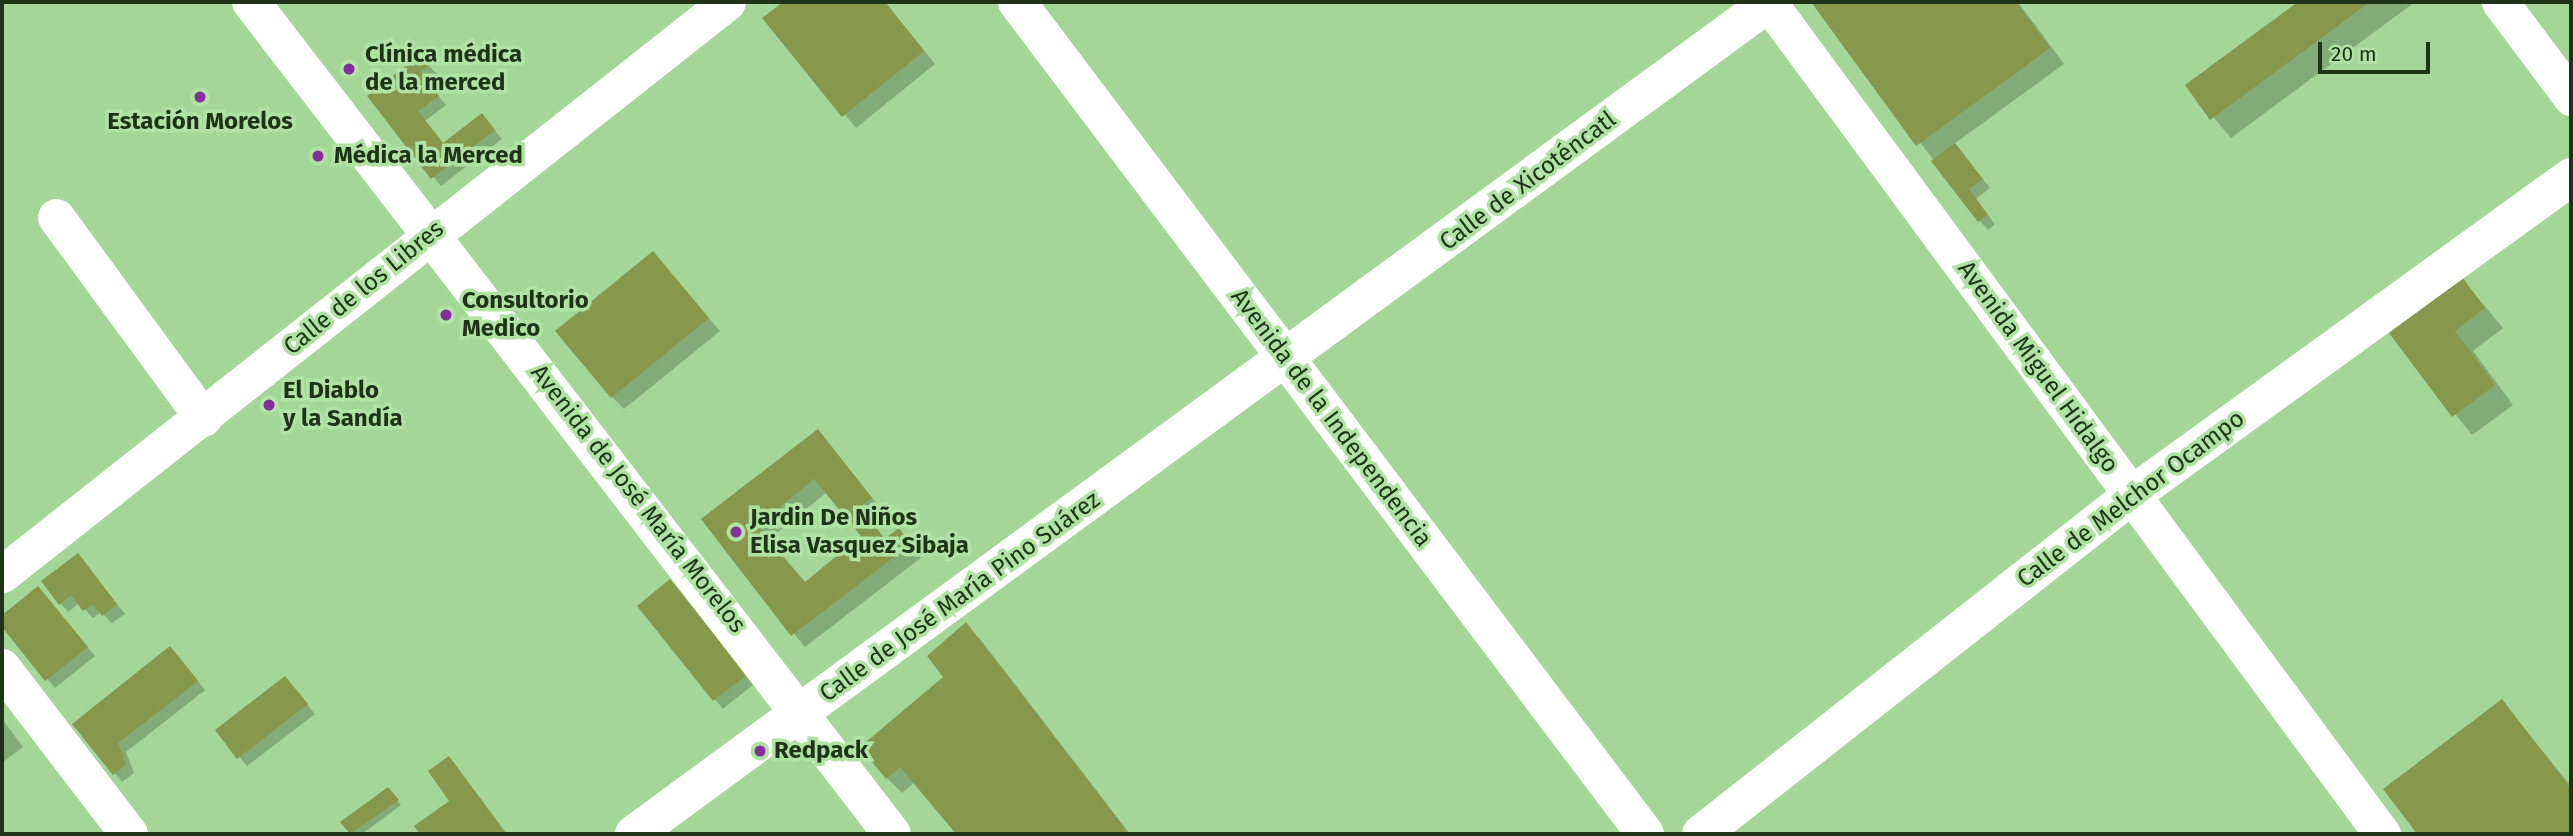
<!DOCTYPE html>
<meta charset="utf-8">
<style>
body{margin:0}
#map{position:relative;width:2573px;height:836px;overflow:hidden;background:#a4d697;font-family:"Fira Sans",sans-serif}
div>[style]{position:absolute}
.shadow>*{inset:0;background:#0003}
.building>*{inset:0;background:#87974c}
.minor>*{height:37px;margin:-18.5px;padding:0 18.5px;transform-origin:18.5px;border-radius:18.5px;background:#fff}
.tertiary>*{height:38px;margin:-19px;padding:0 19px;transform-origin:19px;border-radius:19px;background:#fff}
.secondary>*{height:38px;margin:-19px;padding:0 19px;transform-origin:19px;border-radius:19px;background:#fff}
.dots>*{width:19px;height:19px;translate:-50% -50%;box-sizing:border-box;border:4px solid #b0e3a3;border-radius:50%}
span{translate:-50% -50%;white-space:nowrap;text-align:center;line-height:1.15;-webkit-text-stroke:7px #b0e3a3;paint-order:stroke}
.poi-label{font-size:24px;color:#1f3319;font-weight:700}
.left{translate:0 -50%;text-align:left}
.street-label{font-size:24px;color:#1f3319}
.frame{position:absolute;inset:0;border:4px solid #1f3319;pointer-events:none}
.scale{position:absolute;left:2318px;top:42px;width:112px;height:32px;box-sizing:border-box;border:4px solid #1f3319;border-top:0;padding-left:9px;font-size:21px;line-height:24px;white-space:nowrap;color:#1f3319;-webkit-text-stroke:5px #b0e3a3;paint-order:stroke}
</style>
<div id="map">
<div class="shadow">
<div style="clip-path:polygon(786px 2px,885px 2px,935px 64px,856px 128px,765px 19px)"></div>
<div style="clip-path:polygon(1813px 2px,2018px 2px,2064px 64px,1954px 144px,1990px 188px,1976px 199px,1995px 224px,1988px 230px,1980px 221px)"></div>
<div style="clip-path:polygon(2301px 2px,2415px 2px,2231px 138px,2187px 86px)"></div>
<div style="clip-path:polygon(421px 57px,437px 74px,427px 82px,446px 105px,425px 121px,444px 144px,482px 115px,502px 139px,441px 186px,370px 96px)"></div>
<div style="clip-path:polygon(653px 253px,720px 331px,624px 409px,612px 397px)"></div>
<div style="clip-path:polygon(2463px 280px,2503px 328px,2473px 351px,2513px 405px,2472px 435px,2391px 333px)"></div>
<div style="clip-path:polygon(evenodd,818px 431px,883px 511px,871px 520px,886px 540px,898px 530px,922px 557px,805px 647px,703px 520px,818px 431px,827px 492px,863px 536px,806px 584px,768px 540px,827px 492px)"></div>
<div style="clip-path:polygon(78px 556px,125px 614px,112px 623px,101px 612px,93px 618px,79px 603px,68px 612px,60px 603px)"></div>
<div style="clip-path:polygon(670px 582px,754px 684px,723px 709px,639px 606px)"></div>
<div style="clip-path:polygon(38px 588px,95px 656px,55px 688px,2px 624px,2px 617px)"></div>
<div style="clip-path:polygon(965px 625px,981px 640px,1130px 834px,958px 834px,915px 782px,902px 793px,887px 778px,945px 677px)"></div>
<div style="clip-path:polygon(179px 657px,205px 690px,126px 752px,134px 773px,122px 782px,74px 724px)"></div>
<div style="clip-path:polygon(285px 678px,315px 714px,247px 766px,218px 730px)"></div>
<div style="clip-path:polygon(2502px 701px,2571px 786px,2571px 834px,2419px 834px,2385px 789px)"></div>
<div style="clip-path:polygon(2px 719px,23px 747px,2px 763px)"></div>
<div style="clip-path:polygon(449px 758px,457px 767px,507px 834px,422px 834px,417px 827px,452px 801px)"></div>
<div style="clip-path:polygon(391px 793px,401px 805px,362px 834px,352px 834px,343px 822px)"></div>
</div>
<div class="building">
<div style="clip-path:polygon(783px 2px,885px 2px,924px 51px,842px 117px,762px 18px)"></div>
<div style="clip-path:polygon(1811px 2px,2016px 2px,2050px 48px,1916px 146px)"></div>
<div style="clip-path:polygon(2298px 2px,2370px 2px,2210px 120px,2185px 85px)"></div>
<div style="clip-path:polygon(421px 54px,429px 65px,420px 72px,439px 96px,418px 111px,443px 143px,482px 113px,495px 130px,431px 179px,367px 96px)"></div>
<div style="clip-path:polygon(1955px 143px,1983px 179px,1969px 189px,1988px 215px,1978px 222px,1931px 161px)"></div>
<div style="clip-path:polygon(653px 251px,709px 318px,611px 398px,555px 331px)"></div>
<div style="clip-path:polygon(2463px 278px,2485px 308px,2455px 331px,2495px 385px,2452px 417px,2389px 333px)"></div>
<div style="clip-path:polygon(evenodd,818px 429px,872px 498px,860px 506px,884px 539px,899px 528px,911px 544px,791px 636px,701px 519px,818px 429px,814px 479px,861px 536px,805px 582px,757px 526px,814px 479px)"></div>
<div style="clip-path:polygon(78px 553px,117px 604px,102px 616px,93px 604px,83px 611px,71px 595px,59px 605px,41px 581px)"></div>
<div style="clip-path:polygon(670px 579px,747px 675px,713px 701px,637px 606px)"></div>
<div style="clip-path:polygon(38px 586px,88px 647px,45px 681px,2px 627px,2px 615px)"></div>
<div style="clip-path:polygon(966px 622px,1129px 834px,956px 834px,900px 767px,886px 779px,860px 747px,943px 677px,927px 656px)"></div>
<div style="clip-path:polygon(170px 646px,198px 681px,118px 743px,126px 764px,113px 775px,72px 724px)"></div>
<div style="clip-path:polygon(285px 676px,308px 704px,237px 759px,215px 730px)"></div>
<div style="clip-path:polygon(2502px 699px,2571px 789px,2571px 834px,2417px 834px,2383px 789px)"></div>
<div style="clip-path:polygon(449px 756px,506px 834px,420px 834px,414px 826px,449px 801px,428px 771px)"></div>
<div style="clip-path:polygon(388px 787px,399px 800px,350px 834px,340px 822px)"></div>
</div>
<div class="minor">
<div style="left:1768px;top:2px;width:1034px;rotate:53.57deg"></div>
<div style="left:2500px;top:2px;width:119px;rotate:53.2deg"></div>
<div style="left:56px;top:217px;width:249px;rotate:53.8deg"></div>
<div style="left:2px;top:574px;width:923px;rotate:-38.27deg"></div>
</div>
<div class="tertiary">
<div style="left:2px;top:668px;width:209px;rotate:52.6deg"></div>
</div>
<div class="secondary">
<div style="left:251px;top:2px;width:1050px;rotate:52.39deg"></div>
<div style="left:1017px;top:2px;width:1042px;rotate:52.95deg"></div>
<div style="left:634px;top:834px;width:1408px;rotate:-36.22deg"></div>
<div style="left:1701px;top:834px;width:548px;rotate:-38.19deg"></div>
<div style="left:2132px;top:495px;width:542px;rotate:-35.92deg"></div>
</div>
<div class="dots">
<div style="left:349px;top:69px;background:#862e9b"></div>
<div style="left:200px;top:97px;background:#862e9b"></div>
<div style="left:318px;top:156px;background:#862e9b"></div>
<div style="left:446px;top:315px;background:#862e9b"></div>
<div style="left:269px;top:405px;background:#862e9b"></div>
<div style="left:736px;top:532px;background:#862e9b"></div>
<div style="left:760px;top:751px;background:#862e9b"></div>
</div>
<div class="poi-label">
<span class="left" style="left:365px;top:69px">Clínica médica<br>de la merced</span>
<span style="left:200px;top:122px">Estación Morelos</span>
<span class="left" style="left:334px;top:156px">Médica la Merced</span>
<span class="left" style="left:462px;top:315px">Consultorio<br>Medico</span>
<span class="left" style="left:283px;top:405px">El Diablo<br>y la Sandía</span>
<span class="left" style="left:750px;top:532px">Jardin De Niños<br>Elisa Vasquez Sibaja</span>
<span class="left" style="left:774px;top:751px">Redpack</span>
</div>
<div class="street-label">
<span style="left:1528px;top:181px;rotate:-37deg">Calle de Xicoténcatl</span>
<span style="left:364px;top:288px;rotate:-39deg">Calle de los Libres</span>
<span style="left:2038px;top:367px;rotate:54deg">Avenida Miguel Hidalgo</span>
<span style="left:1331px;top:418px;rotate:53deg">Avenida de la Independencia</span>
<span style="left:638px;top:499px;rotate:52deg">Avenida de José María Morelos</span>
<span style="left:2131px;top:499px;rotate:-37deg">Calle de Melchor Ocampo</span>
<span style="left:960px;top:597px;rotate:-36deg">Calle de José María Pino Suárez</span>
</div>
<div class="frame"></div>
<div class="scale">20 m</div>
</div>
